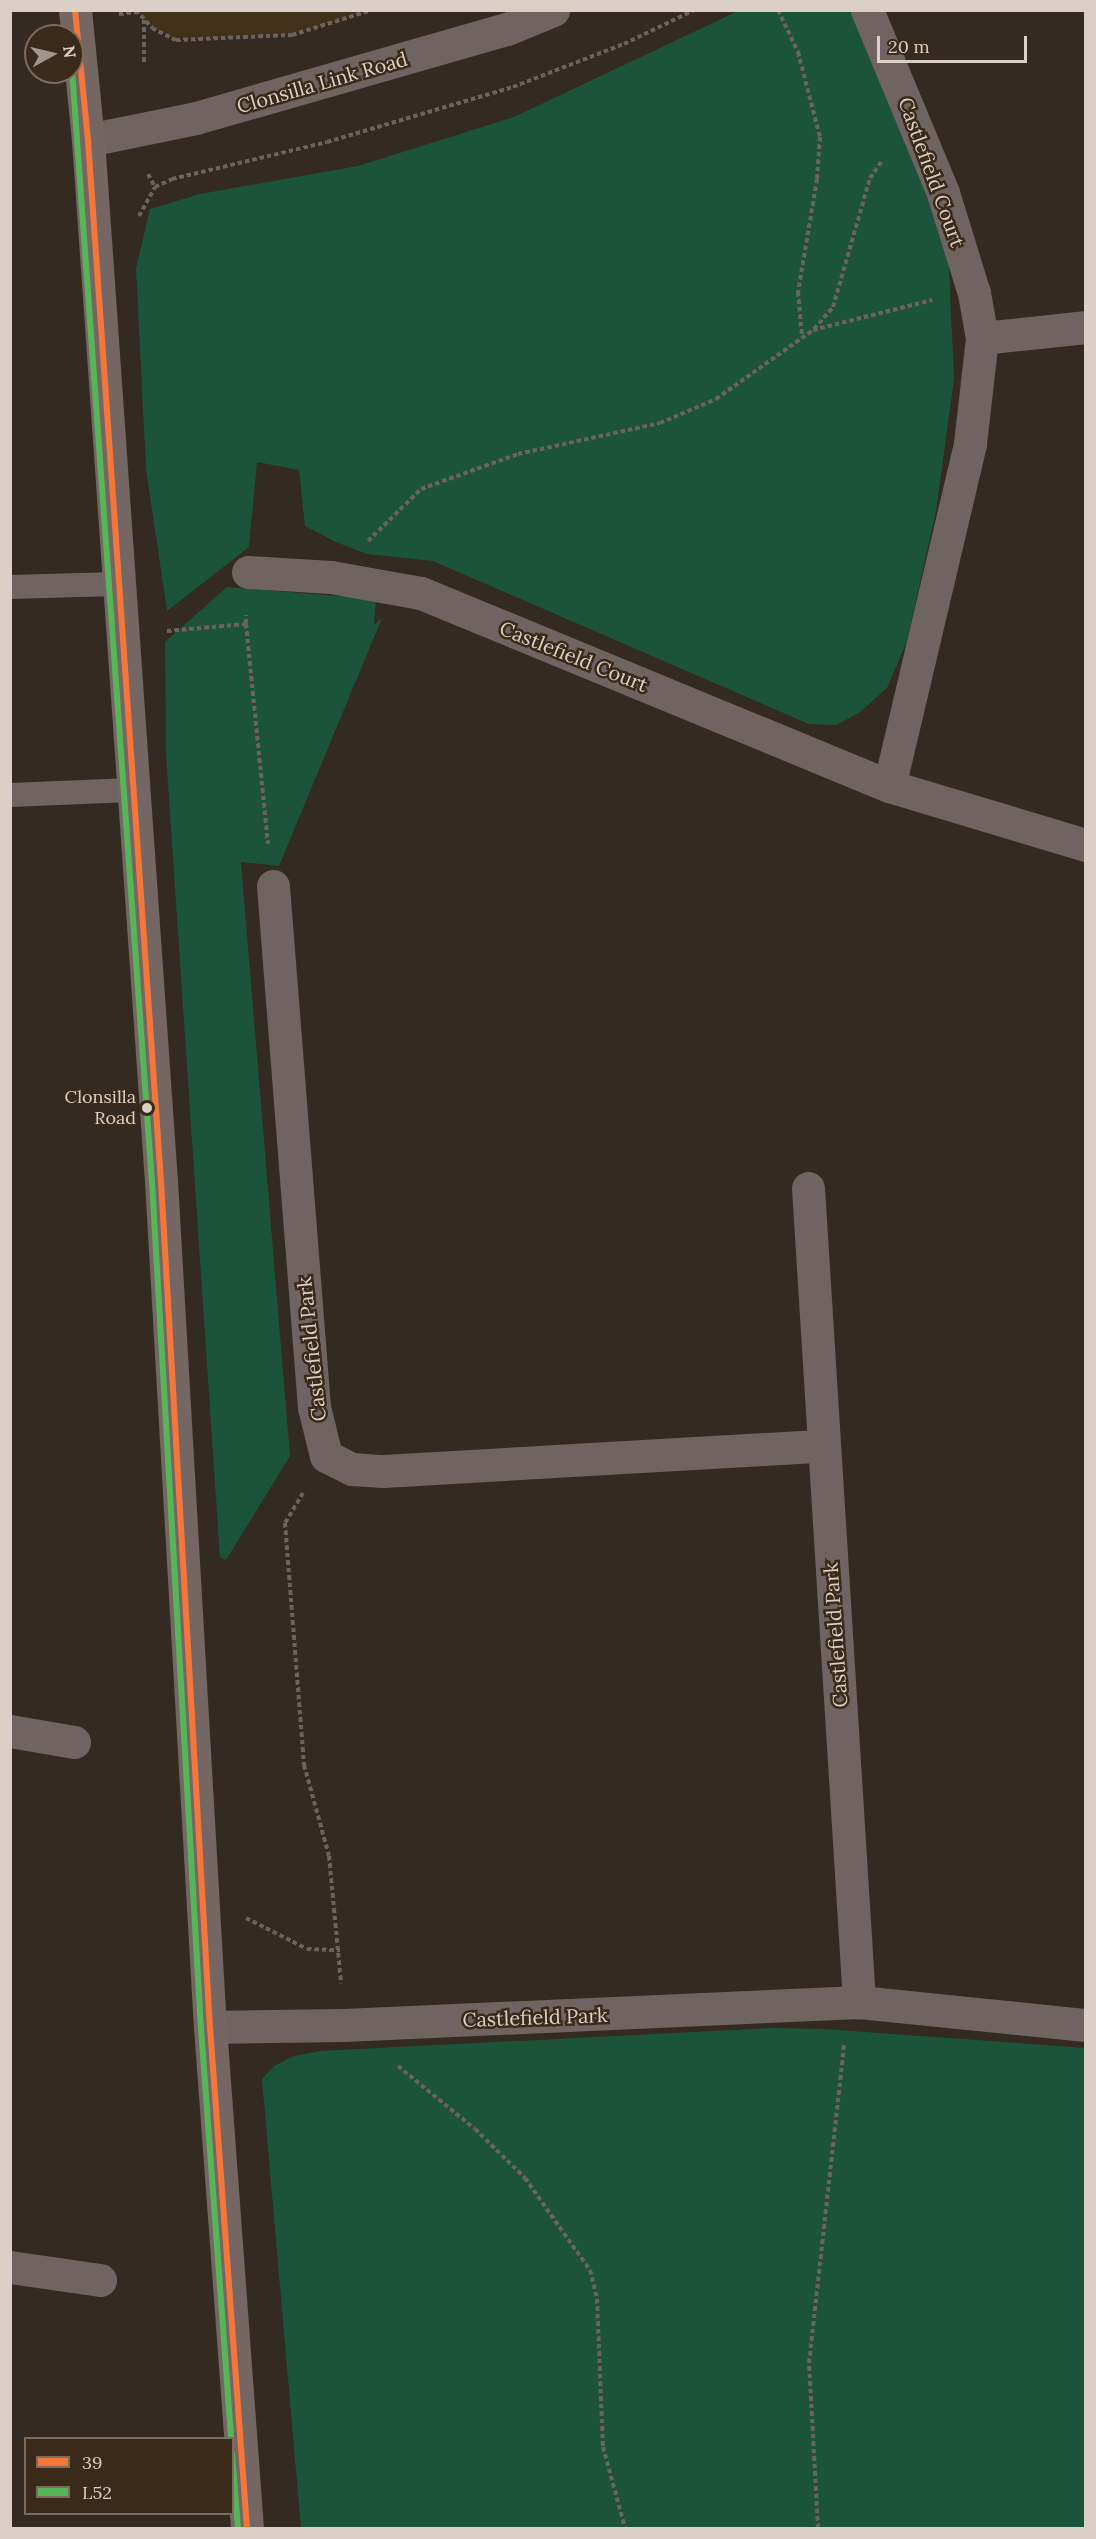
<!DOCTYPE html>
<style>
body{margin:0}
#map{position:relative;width:1096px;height:2539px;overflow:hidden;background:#332a21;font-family:Lora,serif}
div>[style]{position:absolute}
.built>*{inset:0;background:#43301b}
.green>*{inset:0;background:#1c543b}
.path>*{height:4px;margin-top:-2px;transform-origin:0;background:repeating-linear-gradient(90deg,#6c625f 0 4.5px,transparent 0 7.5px)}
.service>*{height:24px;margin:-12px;padding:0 12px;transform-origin:12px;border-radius:12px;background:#706462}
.minor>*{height:33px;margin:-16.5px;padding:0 16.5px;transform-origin:16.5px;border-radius:16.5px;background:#706462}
.tertiary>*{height:33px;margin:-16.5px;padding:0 16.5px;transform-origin:16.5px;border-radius:16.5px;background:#706462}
.secondary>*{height:33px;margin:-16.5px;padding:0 16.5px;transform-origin:16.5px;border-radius:16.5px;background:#746663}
.bus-1>*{height:6px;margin:-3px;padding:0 3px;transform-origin:3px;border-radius:3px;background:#f5763a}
.bus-2>*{height:6px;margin:-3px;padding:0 3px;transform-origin:3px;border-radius:3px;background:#56b559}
.dots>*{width:16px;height:16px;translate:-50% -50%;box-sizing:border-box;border:3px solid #3b2a19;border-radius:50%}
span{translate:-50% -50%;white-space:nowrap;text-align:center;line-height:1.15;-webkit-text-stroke:5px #3b2a19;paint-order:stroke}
.bus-label{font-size:18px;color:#dbd0c6}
.right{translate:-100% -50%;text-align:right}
.street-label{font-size:20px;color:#dbd0c6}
.frame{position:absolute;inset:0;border:12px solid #dbd0c6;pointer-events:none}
.legend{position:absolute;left:24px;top:2437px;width:210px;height:78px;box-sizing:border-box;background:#3b2a19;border:2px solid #7b6c5e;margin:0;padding:8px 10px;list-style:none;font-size:18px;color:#dbd0c6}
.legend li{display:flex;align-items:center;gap:12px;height:30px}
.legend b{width:30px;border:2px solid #7b6c5e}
.north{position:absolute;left:24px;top:24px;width:60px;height:60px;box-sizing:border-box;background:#3b2a19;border:2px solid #7b6c5e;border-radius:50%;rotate:82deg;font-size:16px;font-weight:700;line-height:24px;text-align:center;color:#dbd0c6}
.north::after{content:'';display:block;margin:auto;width:21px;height:27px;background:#a0968c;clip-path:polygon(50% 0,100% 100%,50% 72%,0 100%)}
.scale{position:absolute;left:877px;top:36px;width:150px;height:27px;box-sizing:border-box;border:3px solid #dbd0c6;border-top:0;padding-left:8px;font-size:18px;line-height:21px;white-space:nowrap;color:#dbd0c6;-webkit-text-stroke:4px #3b2a19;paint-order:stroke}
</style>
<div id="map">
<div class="built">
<div style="clip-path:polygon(136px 11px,372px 11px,292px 35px,176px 40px,152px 28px)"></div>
</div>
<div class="green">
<div style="clip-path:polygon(738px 11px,850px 11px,853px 14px,918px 153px,949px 267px,954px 379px,936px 511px,907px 641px,887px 688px,859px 713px,836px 725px,809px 724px,433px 561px,367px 554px,336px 542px,305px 526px,299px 470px,257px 462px,249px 547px,167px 611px,146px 469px,136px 268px,150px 209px,200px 194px,358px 166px,514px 117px)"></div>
<div style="clip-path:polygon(227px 587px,376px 599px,374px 625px,382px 618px,279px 866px,241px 862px,290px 1456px,226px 1560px,220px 1557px,166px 754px,165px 642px)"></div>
<div style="clip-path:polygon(772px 2028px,824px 2029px,1085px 2048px,1085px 2528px,301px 2528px,262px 2079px,274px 2066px,294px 2056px,320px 2051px)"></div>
</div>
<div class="path">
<div style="left:136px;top:10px;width:24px;rotate:48deg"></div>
<div style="left:152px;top:28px;width:27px;rotate:27deg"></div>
<div style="left:176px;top:40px;width:116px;rotate:-2.5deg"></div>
<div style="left:292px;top:35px;width:84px;rotate:-17.4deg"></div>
<div style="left:778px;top:10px;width:47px;rotate:64.5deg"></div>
<div style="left:798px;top:52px;width:88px;rotate:75.5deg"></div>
<div style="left:820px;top:137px;width:42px;rotate:94.1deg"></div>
<div style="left:817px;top:179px;width:115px;rotate:99.5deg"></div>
<div style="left:798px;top:292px;width:45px;rotate:84.9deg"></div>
<div style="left:119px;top:14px;width:19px;rotate:-6deg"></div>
<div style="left:144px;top:20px;width:42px;rotate:90deg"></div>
<div style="left:148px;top:174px;width:15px;rotate:62deg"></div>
<div style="left:139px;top:216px;width:33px;rotate:-61deg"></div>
<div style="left:155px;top:187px;width:19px;rotate:-25deg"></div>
<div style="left:172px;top:179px;width:159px;rotate:-13.4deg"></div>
<div style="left:327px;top:142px;width:194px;rotate:-16.5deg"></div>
<div style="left:513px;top:87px;width:119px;rotate:-21.2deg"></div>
<div style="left:624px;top:44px;width:78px;rotate:-25.9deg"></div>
<div style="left:814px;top:329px;width:29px;rotate:-49deg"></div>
<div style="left:833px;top:307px;width:134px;rotate:-74deg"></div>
<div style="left:870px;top:178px;width:21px;rotate:-55deg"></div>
<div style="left:368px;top:541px;width:74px;rotate:-44.5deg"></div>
<div style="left:421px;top:489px;width:103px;rotate:-19.8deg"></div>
<div style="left:518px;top:454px;width:145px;rotate:-12.3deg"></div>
<div style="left:660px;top:423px;width:61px;rotate:-23.2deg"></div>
<div style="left:716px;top:399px;width:119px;rotate:-35.4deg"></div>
<div style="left:813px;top:330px;width:123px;rotate:-14.1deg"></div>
<div style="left:246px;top:624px;width:221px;rotate:84.3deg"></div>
<div style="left:167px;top:631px;width:79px;rotate:-5.1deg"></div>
<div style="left:246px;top:624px;width:9px;rotate:-90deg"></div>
<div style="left:303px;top:1493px;width:35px;rotate:121deg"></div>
<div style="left:285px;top:1523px;width:243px;rotate:85.5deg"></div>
<div style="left:304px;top:1765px;width:94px;rotate:74.6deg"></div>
<div style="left:329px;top:1856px;width:128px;rotate:84.6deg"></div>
<div style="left:246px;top:1918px;width:68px;rotate:26.9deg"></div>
<div style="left:307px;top:1949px;width:33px;rotate:2deg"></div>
<div style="left:398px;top:2066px;width:99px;rotate:39.3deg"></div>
<div style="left:475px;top:2129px;width:70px;rotate:44.4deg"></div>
<div style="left:525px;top:2178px;width:113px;rotate:54.8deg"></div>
<div style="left:590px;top:2270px;width:30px;rotate:76deg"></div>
<div style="left:597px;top:2299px;width:148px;rotate:87.7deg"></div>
<div style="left:603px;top:2447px;width:84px;rotate:74.8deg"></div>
<div style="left:818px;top:2528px;width:165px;rotate:-93.1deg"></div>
<div style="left:809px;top:2363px;width:320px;rotate:-83.7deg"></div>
</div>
<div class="service">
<div style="left:10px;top:587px;width:107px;rotate:-1.6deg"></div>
<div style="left:10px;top:795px;width:121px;rotate:-2.4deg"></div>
</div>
<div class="minor">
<div style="left:867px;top:10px;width:198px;rotate:67.4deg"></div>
<div style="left:943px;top:193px;width:105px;rotate:72.8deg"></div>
<div style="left:974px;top:293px;width:46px;rotate:79.9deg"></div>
<div style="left:982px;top:338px;width:107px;rotate:96.5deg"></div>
<div style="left:970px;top:444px;width:351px;rotate:103.3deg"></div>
<div style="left:982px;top:338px;width:105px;rotate:-6deg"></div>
<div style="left:248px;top:572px;width:83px;rotate:3.4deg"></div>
<div style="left:331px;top:577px;width:91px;rotate:10.1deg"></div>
<div style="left:421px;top:593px;width:506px;rotate:22.41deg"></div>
<div style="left:889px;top:786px;width:206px;rotate:16.7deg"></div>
<div style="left:273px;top:886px;width:523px;rotate:85.5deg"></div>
<div style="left:314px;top:1407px;width:50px;rotate:76.2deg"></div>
<div style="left:326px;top:1456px;width:29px;rotate:27deg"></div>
<div style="left:352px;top:1469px;width:31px;rotate:4deg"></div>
<div style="left:383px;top:1471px;width:441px;rotate:-3.3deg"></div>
<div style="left:808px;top:1188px;width:816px;rotate:86.41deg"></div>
<div style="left:10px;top:1731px;width:65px;rotate:9.8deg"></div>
<div style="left:210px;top:2027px;width:134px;rotate:-0.9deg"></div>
<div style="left:344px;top:2025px;width:516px;rotate:-2.56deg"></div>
<div style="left:859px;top:2002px;width:228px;rotate:5.8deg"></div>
<div style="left:10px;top:2267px;width:91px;rotate:8.2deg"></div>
</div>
<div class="tertiary">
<div style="left:88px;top:140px;width:110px;rotate:-11.5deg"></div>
<div style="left:196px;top:118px;width:323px;rotate:-16deg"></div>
<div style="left:507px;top:29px;width:50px;rotate:-22.4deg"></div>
</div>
<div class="secondary">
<div style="left:75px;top:10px;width:131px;rotate:84.3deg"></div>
<div style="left:88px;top:140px;width:1044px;rotate:85.99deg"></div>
<div style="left:161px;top:1181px;width:847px;rotate:86.69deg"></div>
<div style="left:210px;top:2027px;width:502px;rotate:85.78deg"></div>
</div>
<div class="bus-1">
<div style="left:75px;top:10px;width:131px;rotate:84.3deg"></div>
<div style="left:88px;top:140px;width:1044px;rotate:85.99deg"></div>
<div style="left:161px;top:1181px;width:847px;rotate:86.69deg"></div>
<div style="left:210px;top:2027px;width:502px;rotate:85.78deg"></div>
</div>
<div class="bus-2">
<div style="left:72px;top:70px;width:1115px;rotate:85.89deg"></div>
<div style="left:152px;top:1182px;width:847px;rotate:86.69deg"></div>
<div style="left:201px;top:2028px;width:411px;rotate:85.8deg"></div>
<div style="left:232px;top:2454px;width:74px;rotate:85.4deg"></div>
</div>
<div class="dots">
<div style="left:147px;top:1108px;background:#dbd0c6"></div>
</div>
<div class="bus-label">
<span class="right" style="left:136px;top:1108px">Clonsilla<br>Road</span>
</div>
<div class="street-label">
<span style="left:322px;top:82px;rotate:-16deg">Clonsilla Link Road</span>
<span style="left:932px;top:172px;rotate:70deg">Castlefield Court</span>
<span style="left:574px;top:656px;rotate:22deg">Castlefield Court</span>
<span style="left:311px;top:1349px;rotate:-96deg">Castlefield Park</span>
<span style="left:835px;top:1635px;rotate:-94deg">Castlefield Park</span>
<span style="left:535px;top:2017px;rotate:-2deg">Castlefield Park</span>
</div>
<div class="frame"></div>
<ul class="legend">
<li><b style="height:8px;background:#f5763a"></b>39</li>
<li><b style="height:8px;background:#56b559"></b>L52</li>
</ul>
<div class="north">N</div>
<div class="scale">20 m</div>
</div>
